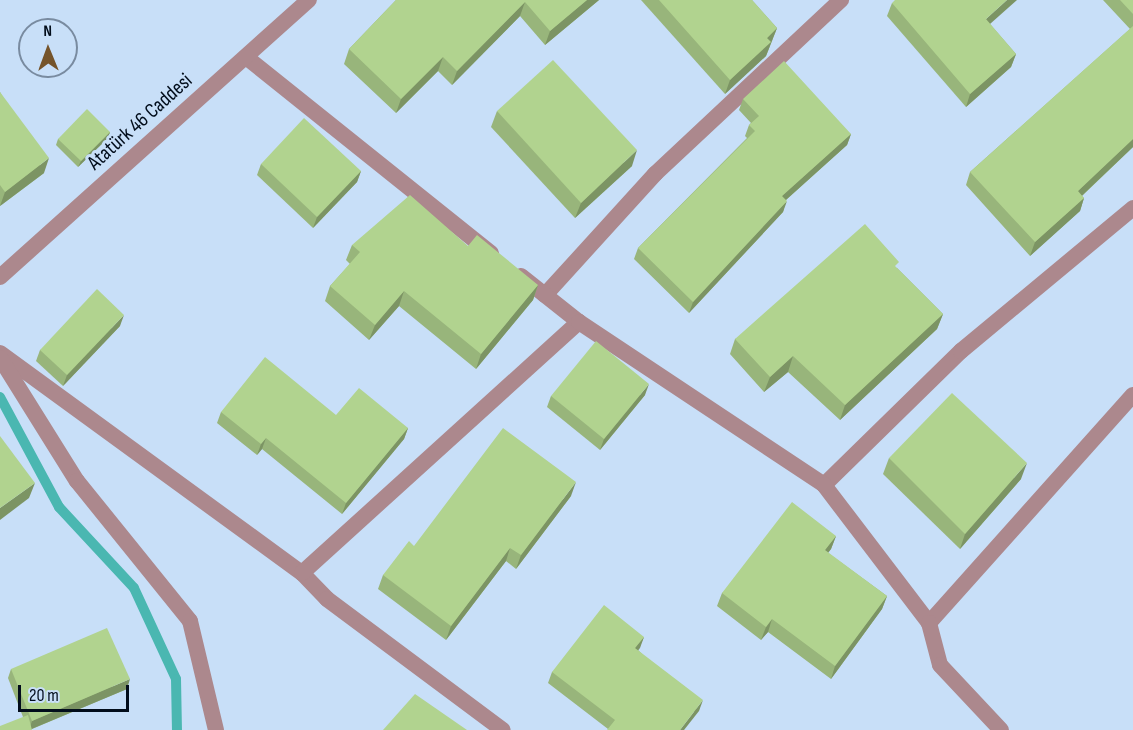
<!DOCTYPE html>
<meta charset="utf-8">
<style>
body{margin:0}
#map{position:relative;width:1133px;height:730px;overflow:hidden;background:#c8dff8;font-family:"Sofia Sans Condensed",sans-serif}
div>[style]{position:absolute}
.stream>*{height:10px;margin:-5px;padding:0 5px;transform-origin:5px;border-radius:5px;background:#4ab7b1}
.minor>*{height:16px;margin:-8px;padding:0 8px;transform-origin:8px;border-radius:8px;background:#ac888d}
.tertiary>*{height:16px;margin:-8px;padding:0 8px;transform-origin:8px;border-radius:8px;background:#ac888d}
.wall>*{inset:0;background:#98b57b}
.shaded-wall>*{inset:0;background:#7c9464}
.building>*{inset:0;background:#b1d38f}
span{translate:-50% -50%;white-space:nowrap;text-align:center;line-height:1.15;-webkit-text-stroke:6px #c8dff8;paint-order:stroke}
.street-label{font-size:21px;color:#020d1b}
.north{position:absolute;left:18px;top:18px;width:60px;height:60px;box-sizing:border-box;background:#c8dff8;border:2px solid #798ba0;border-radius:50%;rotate:359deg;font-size:16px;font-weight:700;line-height:24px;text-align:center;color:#020d1b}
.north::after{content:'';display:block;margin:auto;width:21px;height:27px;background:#75542b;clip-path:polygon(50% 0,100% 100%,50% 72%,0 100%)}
.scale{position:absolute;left:18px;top:685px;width:111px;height:27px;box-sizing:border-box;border:3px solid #020d1b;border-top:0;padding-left:8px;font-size:18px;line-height:21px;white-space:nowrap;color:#020d1b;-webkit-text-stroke:4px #c8dff8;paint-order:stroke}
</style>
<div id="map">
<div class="stream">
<div style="left:0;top:397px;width:125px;rotate:61.8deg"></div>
<div style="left:59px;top:507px;width:110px;rotate:47.2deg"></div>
<div style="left:134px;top:588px;width:100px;rotate:65.2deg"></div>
<div style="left:176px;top:679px;width:51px;rotate:88.9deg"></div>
</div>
<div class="minor">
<div style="left:545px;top:295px;width:164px;rotate:-47.7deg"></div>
<div style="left:655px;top:174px;width:255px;rotate:-43.1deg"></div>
<div style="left:0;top:353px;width:374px;rotate:36.1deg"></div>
<div style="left:302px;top:573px;width:36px;rotate:46deg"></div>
<div style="left:327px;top:599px;width:219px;rotate:36.7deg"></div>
<div style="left:0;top:358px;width:145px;rotate:58deg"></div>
<div style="left:77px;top:481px;width:180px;rotate:51.1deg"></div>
<div style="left:190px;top:621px;width:112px;rotate:76.6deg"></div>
<div style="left:824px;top:485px;width:192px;rotate:-44.4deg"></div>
<div style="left:961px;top:351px;width:224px;rotate:-39.7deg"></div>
<div style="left:302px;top:573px;width:374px;rotate:-42.2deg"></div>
<div style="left:929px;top:623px;width:306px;rotate:-48.2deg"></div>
</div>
<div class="tertiary">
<div style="left:246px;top:57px;width:314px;rotate:38.7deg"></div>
<div style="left:521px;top:276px;width:74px;rotate:38.4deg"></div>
<div style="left:579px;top:322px;width:294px;rotate:33.6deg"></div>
<div style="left:824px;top:485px;width:173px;rotate:52.7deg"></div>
<div style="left:929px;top:623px;width:43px;rotate:75.3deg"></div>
<div style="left:940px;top:665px;width:89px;rotate:46.8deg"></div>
<div style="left:0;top:277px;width:415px;rotate:-41.9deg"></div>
</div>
<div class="wall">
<div style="clip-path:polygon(396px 0,599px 0,545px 45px,520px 16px,452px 85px,438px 71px,396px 113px,344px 64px,349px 49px)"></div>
<div style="clip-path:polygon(641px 0,752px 0,777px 28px,766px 56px,725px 94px)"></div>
<div style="clip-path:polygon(1103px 0,1133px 0,1133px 147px,1082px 196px,1084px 198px,1080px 211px,1030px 256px,966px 185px,970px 172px,1130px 29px)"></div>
<div style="clip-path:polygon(892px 3px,990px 24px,1016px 54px,1011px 67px,966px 107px,887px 16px)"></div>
<div style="clip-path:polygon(0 92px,44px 173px,0 206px)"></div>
<div style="clip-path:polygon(743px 99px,851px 134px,847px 145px,786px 200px,783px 212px,689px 313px,634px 259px,638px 248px,747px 138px,745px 136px,749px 125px,751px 123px,739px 110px)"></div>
<div style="clip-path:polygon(497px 111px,632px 166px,575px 218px,491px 127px)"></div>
<div style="clip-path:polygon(110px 132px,108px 138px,78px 167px,56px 145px,58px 139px)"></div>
<div style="clip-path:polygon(261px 164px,361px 171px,357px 182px,313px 228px,257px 175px)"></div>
<div style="clip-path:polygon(352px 245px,468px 246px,538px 285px,533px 300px,476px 369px,399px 306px,369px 340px,325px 301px,330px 286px,350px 264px,346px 260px)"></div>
<div style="clip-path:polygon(897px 268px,943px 314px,937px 329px,840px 420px,788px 372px,764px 392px,730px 354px,735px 339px)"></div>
<div style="clip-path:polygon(120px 326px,63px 386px,36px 361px,40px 350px)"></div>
<div style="clip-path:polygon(645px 395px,600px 450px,547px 407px,551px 396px)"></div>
<div style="clip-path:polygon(221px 412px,336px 415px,408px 428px,404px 439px,342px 514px,262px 449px,257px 455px,217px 423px)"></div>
<div style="clip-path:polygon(889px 458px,1021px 479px,960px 549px,883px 474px)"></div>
<div style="clip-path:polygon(571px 496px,516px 569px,506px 561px,446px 640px,378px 589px,383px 575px)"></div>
<div style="clip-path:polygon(836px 536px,831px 549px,828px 553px,887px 596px,882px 609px,831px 679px,768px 632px,761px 640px,717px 606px,722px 593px)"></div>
<div style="clip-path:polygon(644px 637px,638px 650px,699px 711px,608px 729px,548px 683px,552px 672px)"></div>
<div style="clip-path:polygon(11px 669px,127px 689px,32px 729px,23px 717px,8px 678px)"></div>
</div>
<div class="shaded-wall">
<div style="clip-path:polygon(587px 0,599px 0,545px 45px,550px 31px)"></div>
<div style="clip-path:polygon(1007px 0,1017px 0,981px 32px,986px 19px)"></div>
<div style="clip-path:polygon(525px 2px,520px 16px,452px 85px,457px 71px)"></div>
<div style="clip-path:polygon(777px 28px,766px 56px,725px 94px,730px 80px,767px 38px)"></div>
<div style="clip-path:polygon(1016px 54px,1011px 67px,966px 107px,970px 94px)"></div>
<div style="clip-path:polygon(443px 57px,438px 71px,396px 113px,401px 99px)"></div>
<div style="clip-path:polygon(110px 132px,108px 138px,78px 167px,81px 161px)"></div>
<div style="clip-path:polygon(851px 134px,847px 145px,778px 207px,782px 196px)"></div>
<div style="clip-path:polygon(1133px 139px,1133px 147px,1073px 204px,1078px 191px)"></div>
<div style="clip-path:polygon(637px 150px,632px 166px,575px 218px,581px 203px)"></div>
<div style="clip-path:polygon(49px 158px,44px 173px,0 206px,5px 192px)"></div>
<div style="clip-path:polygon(361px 171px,357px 182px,313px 228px,317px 217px)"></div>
<div style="clip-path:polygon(1084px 198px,1080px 211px,1030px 256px,1035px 242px)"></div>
<div style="clip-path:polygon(787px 201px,783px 212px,689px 313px,693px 302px)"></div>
<div style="clip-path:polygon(538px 285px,533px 300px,476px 369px,481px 354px)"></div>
<div style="clip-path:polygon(404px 291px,399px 306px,369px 340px,375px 325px)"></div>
<div style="clip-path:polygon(943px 314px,937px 329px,840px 420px,845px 405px)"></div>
<div style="clip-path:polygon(124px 315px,120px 326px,63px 386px,67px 375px)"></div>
<div style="clip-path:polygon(793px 356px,788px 372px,764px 392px,770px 377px)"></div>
<div style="clip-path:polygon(649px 384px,645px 395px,600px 450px,604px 439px)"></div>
<div style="clip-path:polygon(408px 428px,404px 439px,342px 514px,346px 503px)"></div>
<div style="clip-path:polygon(266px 438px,262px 449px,257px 455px,261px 444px)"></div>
<div style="clip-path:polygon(1027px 463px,1021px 479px,960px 549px,965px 534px)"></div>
<div style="clip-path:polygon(576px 482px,571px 496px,516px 569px,521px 555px)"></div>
<div style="clip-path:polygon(35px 483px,29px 498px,0 520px,0 508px)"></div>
<div style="clip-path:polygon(836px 536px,831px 549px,820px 563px,825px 550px)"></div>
<div style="clip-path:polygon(510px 548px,506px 561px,446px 640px,451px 626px)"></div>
<div style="clip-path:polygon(887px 596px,882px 609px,831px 679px,835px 666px)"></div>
<div style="clip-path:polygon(772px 619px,768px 632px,761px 640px,766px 627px)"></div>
<div style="clip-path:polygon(644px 637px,640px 648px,631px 659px,635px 648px)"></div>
<div style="clip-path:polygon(130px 679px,127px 689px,29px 730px,32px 721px)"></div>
<div style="clip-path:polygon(703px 700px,699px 711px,684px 730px,680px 730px)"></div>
</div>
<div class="building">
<div style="clip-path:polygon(396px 0,587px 0,550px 31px,525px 2px,457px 71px,443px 57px,401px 99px,349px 49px)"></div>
<div style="clip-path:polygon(659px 0,752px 0,777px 28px,767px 38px,771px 42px,730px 80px)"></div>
<div style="clip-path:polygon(895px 0,1007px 0,986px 19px,1016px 54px,970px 94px,892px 3px)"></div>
<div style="clip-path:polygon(1120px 0,1133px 0,1133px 14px)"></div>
<div style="clip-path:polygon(1133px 26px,1133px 139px,1078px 191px,1084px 198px,1035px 242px,970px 172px)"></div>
<div style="clip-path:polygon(553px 60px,637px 150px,581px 203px,497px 111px)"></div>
<div style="clip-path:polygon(784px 61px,851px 134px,782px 196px,787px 201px,693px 302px,638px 248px,755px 131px,749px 125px,759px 116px,743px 99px)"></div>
<div style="clip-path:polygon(0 92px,49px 158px,5px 192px,0 185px)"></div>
<div style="clip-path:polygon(87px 109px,110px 132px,81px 161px,58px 139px)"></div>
<div style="clip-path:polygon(304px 118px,361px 171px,317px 217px,261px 164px)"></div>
<div style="clip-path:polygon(410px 195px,468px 246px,477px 235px,538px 285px,481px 354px,404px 291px,375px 325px,330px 286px,360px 252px,352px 245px)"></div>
<div style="clip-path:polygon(865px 224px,899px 262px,895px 266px,943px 314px,845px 405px,793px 356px,770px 377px,735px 339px)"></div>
<div style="clip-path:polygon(97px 289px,124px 315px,67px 375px,40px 350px)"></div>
<div style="clip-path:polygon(596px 341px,649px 384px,604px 439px,551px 396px)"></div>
<div style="clip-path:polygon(265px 357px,336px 415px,359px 388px,408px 428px,346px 503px,266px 438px,261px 444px,221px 412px)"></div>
<div style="clip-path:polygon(952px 393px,1027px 463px,965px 534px,889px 458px)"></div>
<div style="clip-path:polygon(503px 428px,576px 482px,521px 555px,510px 548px,451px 626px,383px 575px,409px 541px,414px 546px)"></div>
<div style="clip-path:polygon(0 436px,35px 483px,0 508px)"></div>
<div style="clip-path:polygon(792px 502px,836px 536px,825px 550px,887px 596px,835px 666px,772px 619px,766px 627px,722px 593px)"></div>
<div style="clip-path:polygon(604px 605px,644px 637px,635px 648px,703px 700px,680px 730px,607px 730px,615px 720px,552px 672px)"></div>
<div style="clip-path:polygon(107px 628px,130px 679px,32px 721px,11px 669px)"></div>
<div style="clip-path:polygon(415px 694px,467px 730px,383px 730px)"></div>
<div style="clip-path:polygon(28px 715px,32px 730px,0 730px,0 726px)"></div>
</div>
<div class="street-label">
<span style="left:140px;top:122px;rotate:-42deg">Atatürk 46 Caddesi</span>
</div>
<div class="north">N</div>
<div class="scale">20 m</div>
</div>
